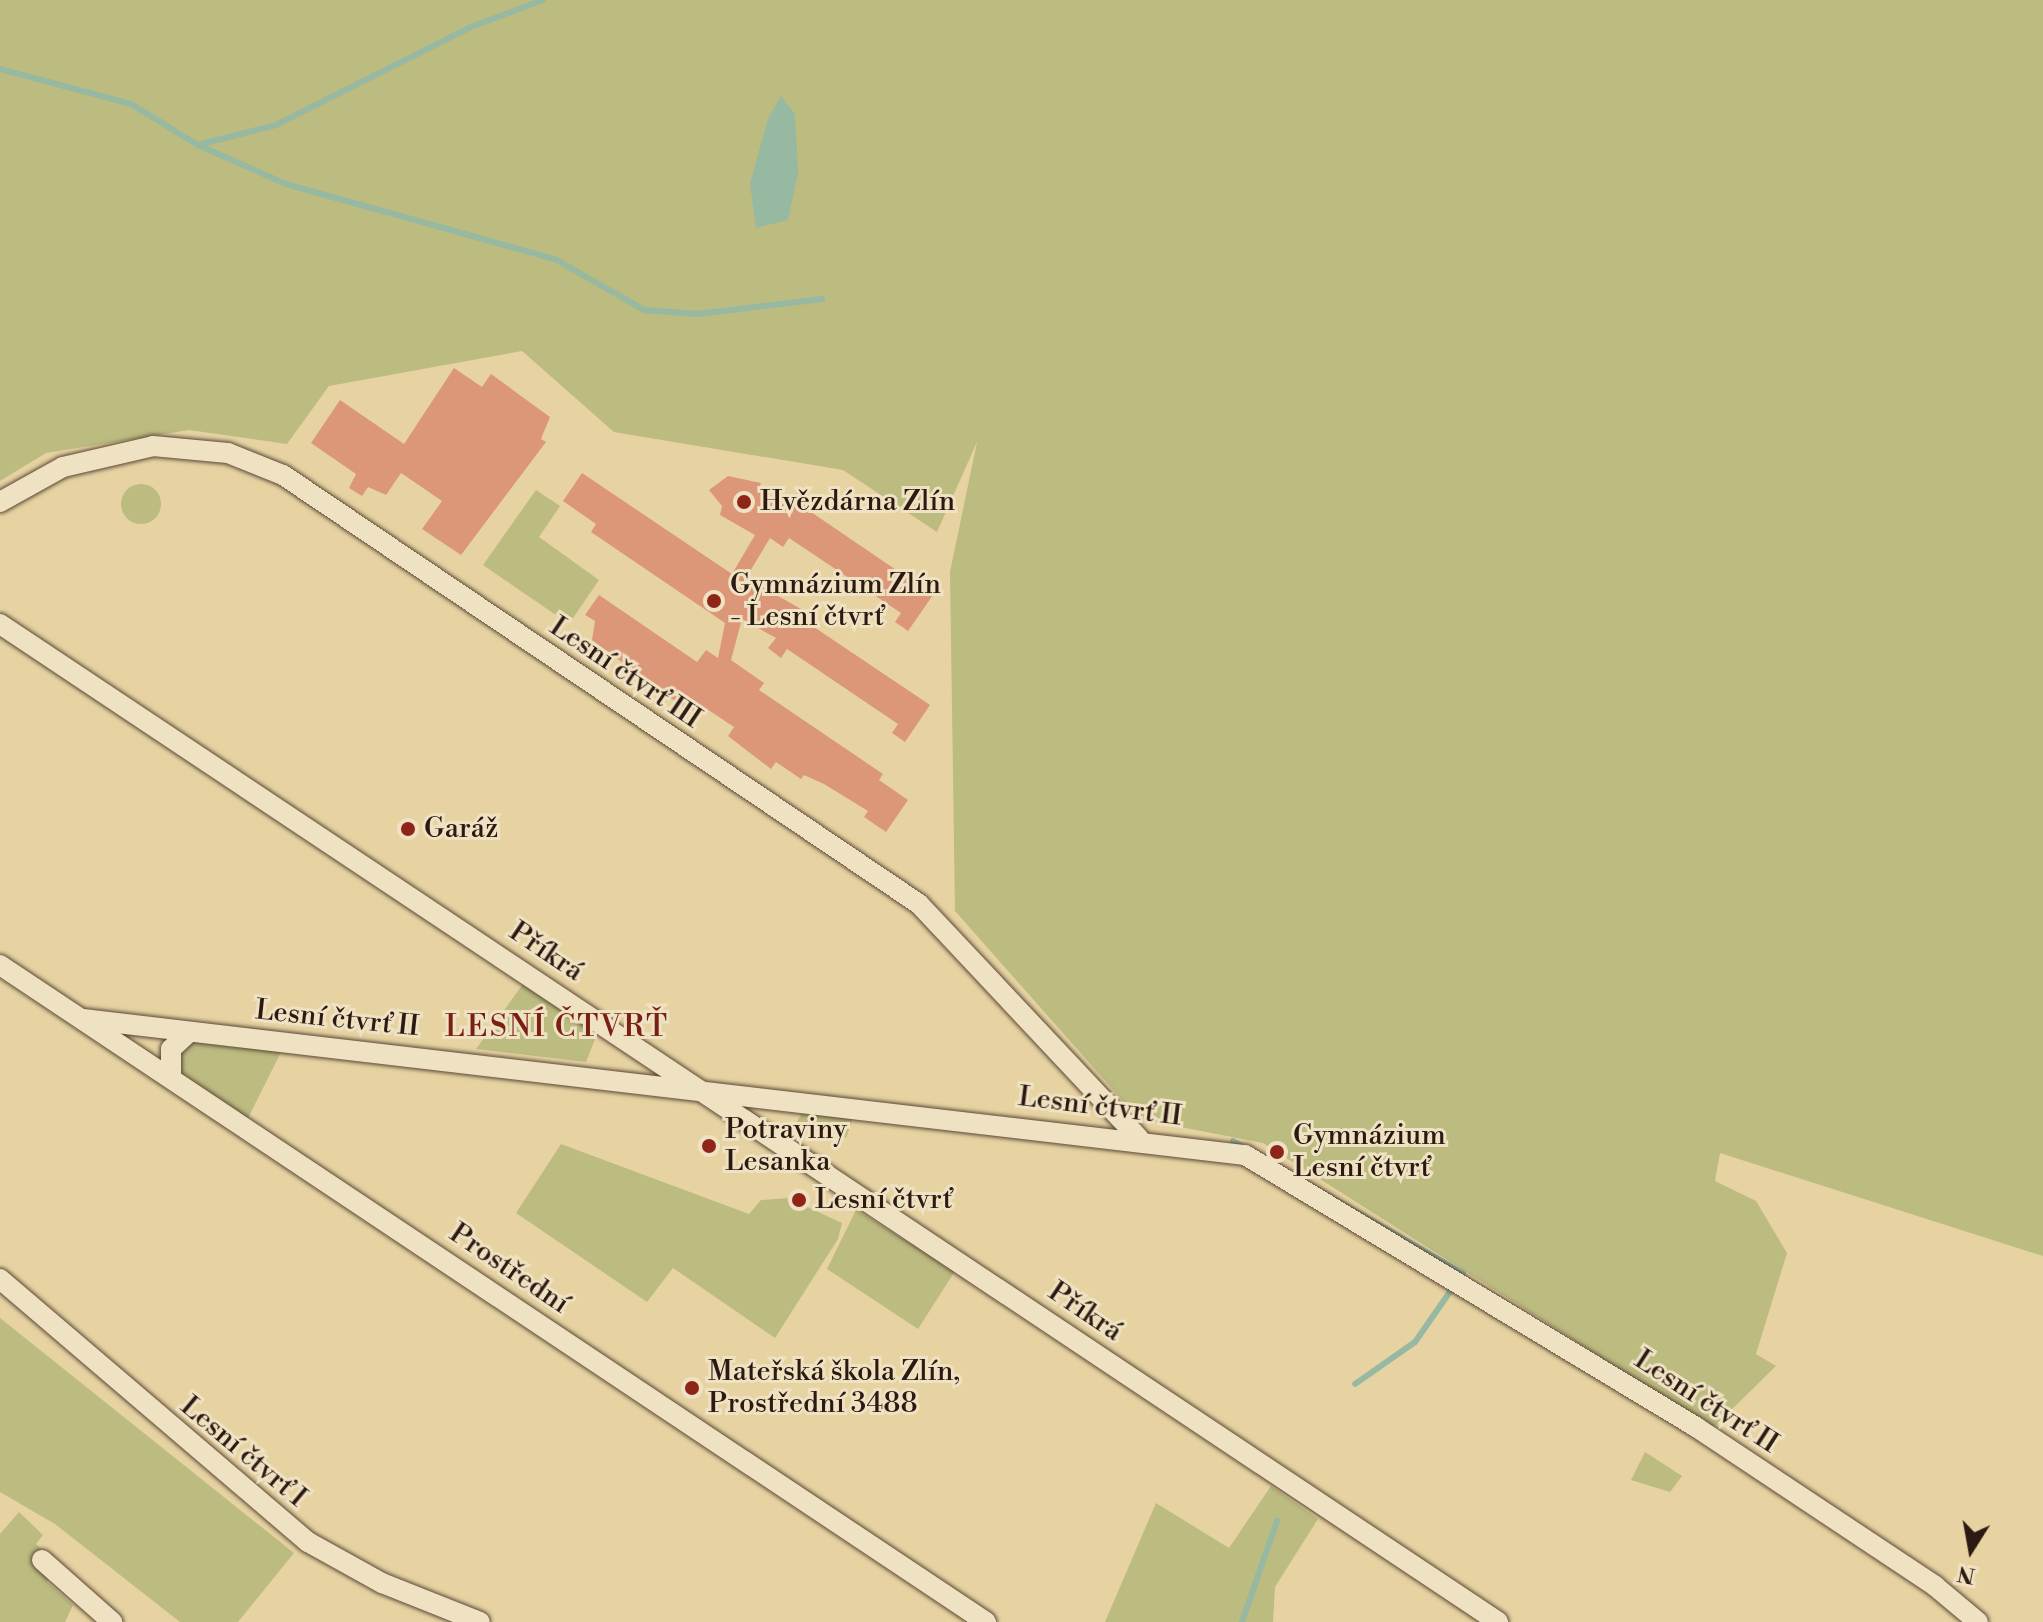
<!DOCTYPE html>
<meta charset="utf-8">
<style>
body{margin:0}
#map{position:relative;width:2043px;height:1622px;overflow:hidden;background:#e7d3a2;font-family:"Libre Bodoni",serif}
div>[style]{position:absolute}
.green>*{inset:0;background:#bcbb80}
.round{border-radius:50%}
.water>*{inset:0;background:#97b8a1}
.stream>*{height:6px;margin:-3px;padding:0 3px;transform-origin:3px;border-radius:3px;background:#97b8a1}
.building>*{inset:0;background:#db9778}
.roads{filter:drop-shadow(0 0 2px #5b4836) drop-shadow(0 0 2px #5b4836)}
.minor>*{height:20px;margin:-10px;padding:0 10px;transform-origin:10px;border-radius:10px;background:#efe2c3}
.dots>*{width:22px;height:22px;translate:-50% -50%;box-sizing:border-box;border:4px solid #efe2c3;border-radius:50%}
span{translate:-50% -50%;white-space:nowrap;text-align:center;line-height:1.15;-webkit-text-stroke:6px #efe2c3;paint-order:stroke}
.poi-label{font-size:28px;color:#2c1912}
.left{translate:0 -50%;text-align:left}
.street-label{font-size:28px;color:#2c1912}
.neighbourhood-label{font-size:30px;color:#7a1f14;letter-spacing:2px}
.north{position:absolute;left:1931px;top:1510px;width:80px;height:80px;-webkit-text-stroke:6px #efe2c3;paint-order:stroke;rotate:191deg;font-size:22px;font-weight:700;line-height:32px;text-align:center;color:#2c1912}
.north::after{content:'';display:block;margin:auto;width:28px;height:36px;background:#2c1912;clip-path:polygon(50% 0,100% 100%,50% 72%,0 100%)}
</style>
<div id="map">
<div class="green">
<div style="clip-path:polygon(0 0,2043px 0,2043px 1256px,1720px 1153px,1715px 1181px,1756px 1201px,1787px 1253px,1756px 1354px,1776px 1366px,1713px 1428px,1263px 1143px,1139px 1119px,955px 911px,950px 572px,977px 442px,937px 532px,843px 470px,614px 432px,522px 351px,329px 386px,287px 444px,189px 430px,46px 453px,0 481px)"></div>
<div class="round" style="left:121px;top:484px;width:40px;height:40px"></div>
<div style="clip-path:polygon(536px 490px,560px 506px,539px 537px,599px 580px,569px 624px,483px 565px)"></div>
<div style="clip-path:polygon(523px 984px,597px 1034px,586px 1062px,476px 1049px)"></div>
<div style="clip-path:polygon(194px 1040px,282px 1050px,248px 1118px,181px 1073px,180px 1051px)"></div>
<div style="clip-path:polygon(803px 1110px,854px 1115px,846px 1138px,829px 1127px,795px 1126px)"></div>
<div style="clip-path:polygon(561px 1144px,749px 1214px,761px 1200px,788px 1198px,842px 1223px,838px 1239px,775px 1338px,673px 1268px,647px 1302px,516px 1213px)"></div>
<div style="clip-path:polygon(856px 1210px,955px 1271px,918px 1329px,827px 1269px)"></div>
<div style="clip-path:polygon(0 1318px,294px 1553px,238px 1622px,180px 1622px,55px 1524px,0 1492px)"></div>
<div style="clip-path:polygon(1645px 1452px,1682px 1476px,1670px 1492px,1631px 1480px)"></div>
<div style="clip-path:polygon(1271px 1486px,1318px 1519px,1275px 1587px,1273px 1622px,1105px 1622px,1156px 1503px,1229px 1548px)"></div>
<div style="clip-path:polygon(19px 1512px,43px 1535px,36px 1544px,54px 1560px,47px 1582px,73px 1605px,65px 1622px,0 1622px,0 1534px)"></div>
</div>
<div class="water">
<div style="clip-path:polygon(781px 96px,795px 114px,798px 172px,788px 220px,756px 228px,750px 184px,768px 119px)"></div>
</div>
<div class="stream">
<div style="left:0;top:69px;width:136px;rotate:15deg"></div>
<div style="left:131px;top:104px;width:79px;rotate:31.5deg"></div>
<div style="left:198px;top:145px;width:96px;rotate:23.9deg"></div>
<div style="left:286px;top:184px;width:279px;rotate:15.6deg"></div>
<div style="left:555px;top:259px;width:103px;rotate:29.8deg"></div>
<div style="left:644px;top:310px;width:54px;rotate:4.2deg"></div>
<div style="left:698px;top:314px;width:125px;rotate:-6.9deg"></div>
<div style="left:198px;top:145px;width:81px;rotate:-14.4deg"></div>
<div style="left:276px;top:125px;width:218px;rotate:-26.7deg"></div>
<div style="left:471px;top:27px;width:77px;rotate:-20.6deg"></div>
<div style="left:1233px;top:1141px;width:265px;rotate:29.9deg"></div>
<div style="left:1463px;top:1273px;width:84px;rotate:124.8deg"></div>
<div style="left:1415px;top:1342px;width:73px;rotate:145deg"></div>
<div style="left:1242px;top:1622px;width:107px;rotate:-70.9deg"></div>
</div>
<div class="building">
<div style="clip-path:polygon(454px 368px,482px 387px,491px 374px,550px 417px,541px 439px,546px 442px,461px 555px,422px 529px,442px 501px,401px 473px,386px 495px,368px 487px,362px 496px,349px 488px,356px 474px,311px 443px,340px 400px,404px 444px)"></div>
<div style="clip-path:polygon(582px 473px,732px 574px,755px 535px,720px 515px,722px 506px,709px 490px,728px 476px,761px 483px,759px 488px,787px 507px,797px 493px,813px 503px,808px 510px,933px 595px,908px 631px,895px 622px,901px 613px,789px 538px,783px 547px,770px 538px,746px 578px,810px 614px,805px 621px,930px 705px,905px 742px,892px 733px,898px 724px,787px 649px,781px 658px,768px 648px,776px 638px,742px 619px,731px 660px,764px 683px,759px 690px,883px 774px,879px 780px,908px 800px,886px 832px,864px 817px,868px 811px,824px 784px,804px 775px,801px 779px,776px 762px,771px 769px,728px 736px,734px 727px,710px 711px,687px 710px,592px 640px,595px 621px,585px 615px,599px 595px,697px 662px,706px 650px,718px 658px,725px 623px,591px 532px,596px 524px,563px 501px)"></div>
</div>
<div class="roads">
<div class="minor">
<div style="left:0;top:502px;width:72px;rotate:-29.1deg"></div>
<div style="left:63px;top:467px;width:92px;rotate:-13.1deg"></div>
<div style="left:153px;top:446px;width:75px;rotate:5.3deg"></div>
<div style="left:228px;top:453px;width:59px;rotate:21.8deg"></div>
<div style="left:283px;top:475px;width:767px;rotate:34deg"></div>
<div style="left:919px;top:904px;width:321px;rotate:46.8deg"></div>
<div style="left:0;top:624px;width:1800px;rotate:33.67deg"></div>
<div style="left:0;top:965px;width:1185px;rotate:33.68deg"></div>
<div style="left:83px;top:1019px;width:1170px;rotate:6.68deg"></div>
<div style="left:1245px;top:1155px;width:527px;rotate:31.09deg"></div>
<div style="left:1696px;top:1427px;width:287px;rotate:33.6deg"></div>
<div style="left:1935px;top:1586px;width:56px;rotate:39.9deg"></div>
<div style="left:171px;top:1076px;width:27px;rotate:-90deg"></div>
<div style="left:171px;top:1049px;width:25px;rotate:-43deg"></div>
<div style="left:0;top:1279px;width:405px;rotate:40.5deg"></div>
<div style="left:308px;top:1542px;width:85px;rotate:29deg"></div>
<div style="left:382px;top:1583px;width:105px;rotate:21.7deg"></div>
<div style="left:42px;top:1560px;width:94px;rotate:41.5deg"></div>
</div>
</div>
<div class="dots">
<div style="left:744px;top:502px;background:#8f2418"></div>
<div style="left:714px;top:601px;background:#8f2418"></div>
<div style="left:408px;top:829px;background:#8f2418"></div>
<div style="left:709px;top:1146px;background:#8f2418"></div>
<div style="left:1277px;top:1152px;background:#8f2418"></div>
<div style="left:799px;top:1200px;background:#8f2418"></div>
<div style="left:692px;top:1388px;background:#8f2418"></div>
</div>
<div class="poi-label">
<span class="left" style="left:760px;top:502px">Hvězdárna Zlín</span>
<span class="left" style="left:730px;top:601px">Gymnázium Zlín<br>- Lesní čtvrť</span>
<span class="left" style="left:424px;top:829px">Garáž</span>
<span class="left" style="left:725px;top:1146px">Potraviny<br>Lesanka</span>
<span class="left" style="left:1293px;top:1152px">Gymnázium<br>Lesní čtvrť</span>
<span class="left" style="left:815px;top:1200px">Lesní čtvrť</span>
<span class="left" style="left:708px;top:1388px">Mateřská škola Zlín,<br>Prostřední 3488</span>
</div>
<div class="street-label">
<span style="left:625px;top:673px;rotate:34deg">Lesní čtvrť III</span>
<span style="left:546px;top:952px;rotate:34deg">Příkrá</span>
<span style="left:337px;top:1019px;rotate:6deg">Lesní čtvrť II</span>
<span style="left:1100px;top:1107px;rotate:7deg">Lesní čtvrť II</span>
<span style="left:509px;top:1269px;rotate:34deg">Prostřední</span>
<span style="left:1085px;top:1312px;rotate:34deg">Příkrá</span>
<span style="left:1706px;top:1402px;rotate:33deg">Lesní čtvrť II</span>
<span style="left:243px;top:1452px;rotate:40deg">Lesní čtvrť I</span>
</div>
<div class="neighbourhood-label">
<span style="left:557px;top:1027px">LESNÍ ČTVRŤ</span>
</div>
<div class="north">N</div>
</div>
